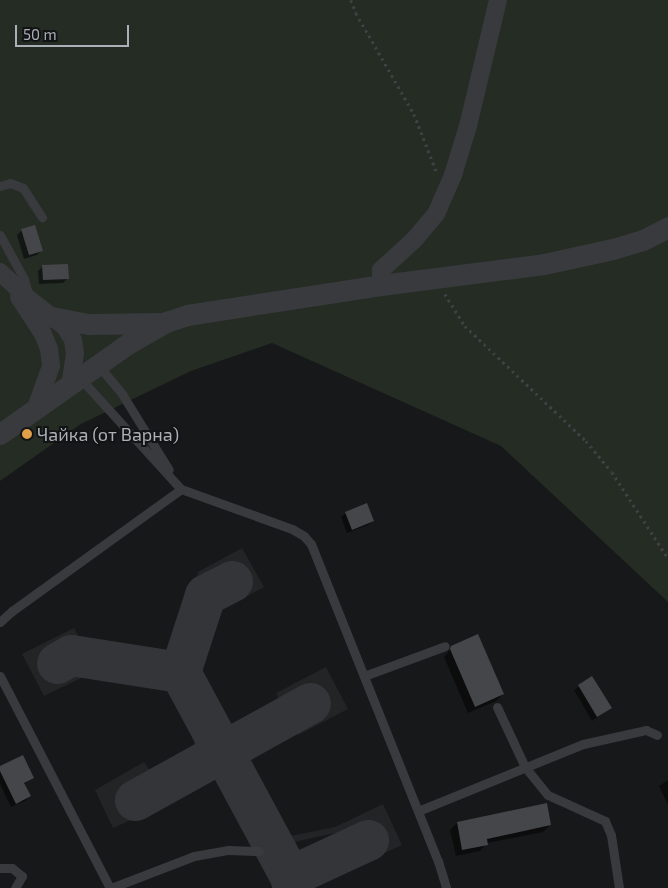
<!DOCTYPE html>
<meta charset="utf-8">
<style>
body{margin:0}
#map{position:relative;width:668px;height:888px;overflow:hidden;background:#171819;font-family:"Exo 2",sans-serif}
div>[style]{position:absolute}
.built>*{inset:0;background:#232426}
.green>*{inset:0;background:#242c24}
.shadow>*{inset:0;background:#0007}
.taxiway>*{height:41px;margin:-20.5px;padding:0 20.5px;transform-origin:20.5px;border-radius:20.5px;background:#343538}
.building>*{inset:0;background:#454649}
.path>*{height:2.5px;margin-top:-1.25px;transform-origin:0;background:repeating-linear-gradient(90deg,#3f4145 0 2.5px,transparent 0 6.5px)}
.service>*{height:9px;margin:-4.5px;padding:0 4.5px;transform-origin:4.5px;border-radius:4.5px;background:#393a3e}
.minor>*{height:18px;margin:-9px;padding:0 9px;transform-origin:9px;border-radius:9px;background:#393a3e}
.tertiary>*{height:21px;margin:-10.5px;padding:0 10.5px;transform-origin:10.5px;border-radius:10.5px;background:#393a3e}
.dots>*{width:14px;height:14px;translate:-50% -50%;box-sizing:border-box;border:2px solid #121314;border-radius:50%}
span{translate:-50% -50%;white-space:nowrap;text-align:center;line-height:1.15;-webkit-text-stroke:4px #121314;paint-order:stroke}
.poi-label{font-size:18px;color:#abb0b8}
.left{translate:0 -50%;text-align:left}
.scale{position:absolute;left:15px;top:25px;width:114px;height:22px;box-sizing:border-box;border:2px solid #abb0b8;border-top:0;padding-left:6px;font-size:15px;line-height:18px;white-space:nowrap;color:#abb0b8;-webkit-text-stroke:4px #121314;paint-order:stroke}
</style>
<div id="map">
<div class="built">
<div style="clip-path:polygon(evenodd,242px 548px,264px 587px,209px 617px,193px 665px,227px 722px,237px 729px,282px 706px,276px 693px,326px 667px,348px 709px,298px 735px,290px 721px,251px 743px,246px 770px,281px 838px,335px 827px,383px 804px,402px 845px,354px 867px,349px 858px,317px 874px,309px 888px,279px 888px,253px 840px,225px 780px,202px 772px,166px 793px,160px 807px,113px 828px,95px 790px,144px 762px,151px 772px,193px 749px,196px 731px,167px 680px,102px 668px,44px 696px,22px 654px,74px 628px,80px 639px,158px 659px,180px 647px,198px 572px,242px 548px,335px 833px,340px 840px,305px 857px,290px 853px,285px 844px,335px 833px)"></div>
</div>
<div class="green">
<div style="clip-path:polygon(0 0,668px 0,668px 602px,501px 446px,272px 343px,191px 371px,81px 424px,0 481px)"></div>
</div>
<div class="shadow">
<div style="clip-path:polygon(22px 230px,41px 251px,37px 255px,24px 259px,17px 235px)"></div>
<div style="clip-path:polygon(43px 266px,67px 279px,63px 283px,39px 284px,38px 271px)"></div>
<div style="clip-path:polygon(346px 513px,373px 521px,368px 525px,347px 533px,341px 517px)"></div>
<div style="clip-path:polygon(452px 647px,503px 694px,496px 701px,468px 713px,444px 657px)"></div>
<div style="clip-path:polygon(592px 678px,610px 708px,592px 721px,574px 690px)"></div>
<div style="clip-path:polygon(0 768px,33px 778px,24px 784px,30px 796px,25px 801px,11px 807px,0 784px)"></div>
<div style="clip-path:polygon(668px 780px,668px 805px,659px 786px)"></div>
<div style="clip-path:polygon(457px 823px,550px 825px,543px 832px,487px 843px,480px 851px,456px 856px,450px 830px)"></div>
</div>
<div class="taxiway">
<div style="left:232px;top:581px;width:30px;rotate:153deg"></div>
<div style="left:205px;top:595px;width:81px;rotate:108deg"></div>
<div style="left:180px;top:672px;width:232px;rotate:61.7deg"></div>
<div style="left:290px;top:876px;width:12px;rotate:76deg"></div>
<div style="left:57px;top:663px;width:16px;rotate:-30deg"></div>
<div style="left:71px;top:655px;width:110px;rotate:8.9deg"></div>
<div style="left:135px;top:800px;width:200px;rotate:-29deg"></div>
<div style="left:290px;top:876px;width:86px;rotate:-24.8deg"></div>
</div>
<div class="building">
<div style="clip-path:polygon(35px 225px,43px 251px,29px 255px,21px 229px)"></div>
<div style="clip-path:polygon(68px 264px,69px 279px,43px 280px,42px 265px)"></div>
<div style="clip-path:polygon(367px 503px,374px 521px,352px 530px,345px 512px)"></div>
<div style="clip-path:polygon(478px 634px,504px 694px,475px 707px,450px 649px,451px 646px)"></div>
<div style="clip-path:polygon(592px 676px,612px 708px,597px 717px,578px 685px)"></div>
<div style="clip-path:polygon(23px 755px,34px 778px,24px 783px,31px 796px,16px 804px,0 771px,0 766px)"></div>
<div style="clip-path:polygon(547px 803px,551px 825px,487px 839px,488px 845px,462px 850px,457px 822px)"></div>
</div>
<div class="path">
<div style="left:351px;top:0;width:14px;rotate:69deg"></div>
<div style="left:356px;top:13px;width:116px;rotate:60.1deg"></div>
<div style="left:414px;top:114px;width:63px;rotate:68.7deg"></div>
<div style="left:445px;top:294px;width:38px;rotate:58deg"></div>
<div style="left:465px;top:326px;width:167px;rotate:43.5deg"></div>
<div style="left:586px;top:441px;width:40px;rotate:50deg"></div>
<div style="left:612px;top:472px;width:103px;rotate:56.9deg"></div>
</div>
<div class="service">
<div style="left:0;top:186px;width:10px;rotate:-17deg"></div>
<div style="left:10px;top:183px;width:14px;rotate:21deg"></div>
<div style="left:23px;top:188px;width:35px;rotate:57deg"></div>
<div style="left:0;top:235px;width:50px;rotate:61.4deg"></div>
<div style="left:24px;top:279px;width:15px;rotate:74deg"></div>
<div style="left:98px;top:365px;width:38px;rotate:50deg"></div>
<div style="left:122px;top:394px;width:89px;rotate:58.3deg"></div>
<div style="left:79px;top:377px;width:151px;rotate:47.7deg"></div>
<div style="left:181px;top:489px;width:118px;rotate:19.8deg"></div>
<div style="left:292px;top:529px;width:14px;rotate:30deg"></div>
<div style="left:304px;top:536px;width:11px;rotate:49deg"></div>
<div style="left:311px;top:544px;width:341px;rotate:68.2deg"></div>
<div style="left:438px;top:861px;width:28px;rotate:73deg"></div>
<div style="left:0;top:622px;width:16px;rotate:-43deg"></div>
<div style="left:12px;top:611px;width:208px;rotate:-35.8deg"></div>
<div style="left:0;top:676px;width:239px;rotate:62.6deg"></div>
<div style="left:364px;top:676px;width:86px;rotate:-20.3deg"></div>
<div style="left:497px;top:707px;width:66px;rotate:65deg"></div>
<div style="left:525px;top:767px;width:36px;rotate:51deg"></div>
<div style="left:548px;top:795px;width:63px;rotate:24.5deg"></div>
<div style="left:605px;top:821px;width:15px;rotate:67deg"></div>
<div style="left:611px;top:835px;width:54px;rotate:81.4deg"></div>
<div style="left:418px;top:811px;width:178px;rotate:-22.1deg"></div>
<div style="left:583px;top:744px;width:65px;rotate:-12.5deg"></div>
<div style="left:646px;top:730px;width:12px;rotate:24deg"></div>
<div style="left:0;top:868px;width:12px"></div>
<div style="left:12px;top:868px;width:13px;rotate:39deg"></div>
<div style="left:22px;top:876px;width:14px;rotate:120deg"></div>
<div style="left:111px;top:888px;width:89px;rotate:-21.1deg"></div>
<div style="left:194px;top:856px;width:35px;rotate:-10deg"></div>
<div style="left:228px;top:850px;width:31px;rotate:2deg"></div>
</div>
<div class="minor">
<div style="left:0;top:272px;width:40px;rotate:43deg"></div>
<div style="left:29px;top:299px;width:46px;rotate:37.9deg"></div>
<div style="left:65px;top:327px;width:15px;rotate:58deg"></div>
<div style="left:73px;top:340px;width:14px;rotate:82deg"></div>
<div style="left:75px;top:354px;width:30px;rotate:99deg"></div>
<div style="left:381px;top:285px;width:15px;rotate:-90deg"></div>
<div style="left:381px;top:270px;width:45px;rotate:-42.3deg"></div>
<div style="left:414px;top:240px;width:34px;rotate:-50deg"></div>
<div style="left:436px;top:214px;width:43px;rotate:-66.4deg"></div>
<div style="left:453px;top:175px;width:51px;rotate:-73deg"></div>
<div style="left:468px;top:126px;width:130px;rotate:-76.6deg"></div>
<div style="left:19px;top:297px;width:44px;rotate:57deg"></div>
<div style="left:43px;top:334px;width:16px;rotate:68deg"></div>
<div style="left:49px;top:349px;width:17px;rotate:83deg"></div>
<div style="left:51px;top:366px;width:45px;rotate:109.7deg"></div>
</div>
<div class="tertiary">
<div style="left:52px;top:317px;width:38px;rotate:11deg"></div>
<div style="left:89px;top:324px;width:71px;rotate:-0.8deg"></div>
<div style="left:0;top:434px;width:158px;rotate:-35.2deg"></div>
<div style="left:129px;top:343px;width:43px;rotate:-29.6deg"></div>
<div style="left:166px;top:322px;width:22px;rotate:-18deg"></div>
<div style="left:187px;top:315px;width:196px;rotate:-8.8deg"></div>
<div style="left:381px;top:285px;width:164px;rotate:-7.3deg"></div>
<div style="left:544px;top:264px;width:71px;rotate:-12.3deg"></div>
<div style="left:613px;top:249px;width:31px;rotate:-17deg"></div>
<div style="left:643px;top:240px;width:28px;rotate:-27deg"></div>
</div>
<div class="dots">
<div style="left:27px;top:434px;background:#e0a049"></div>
</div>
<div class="poi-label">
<span class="left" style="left:37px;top:434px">Чайка (от Варна)</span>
</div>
<div class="scale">50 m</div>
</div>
